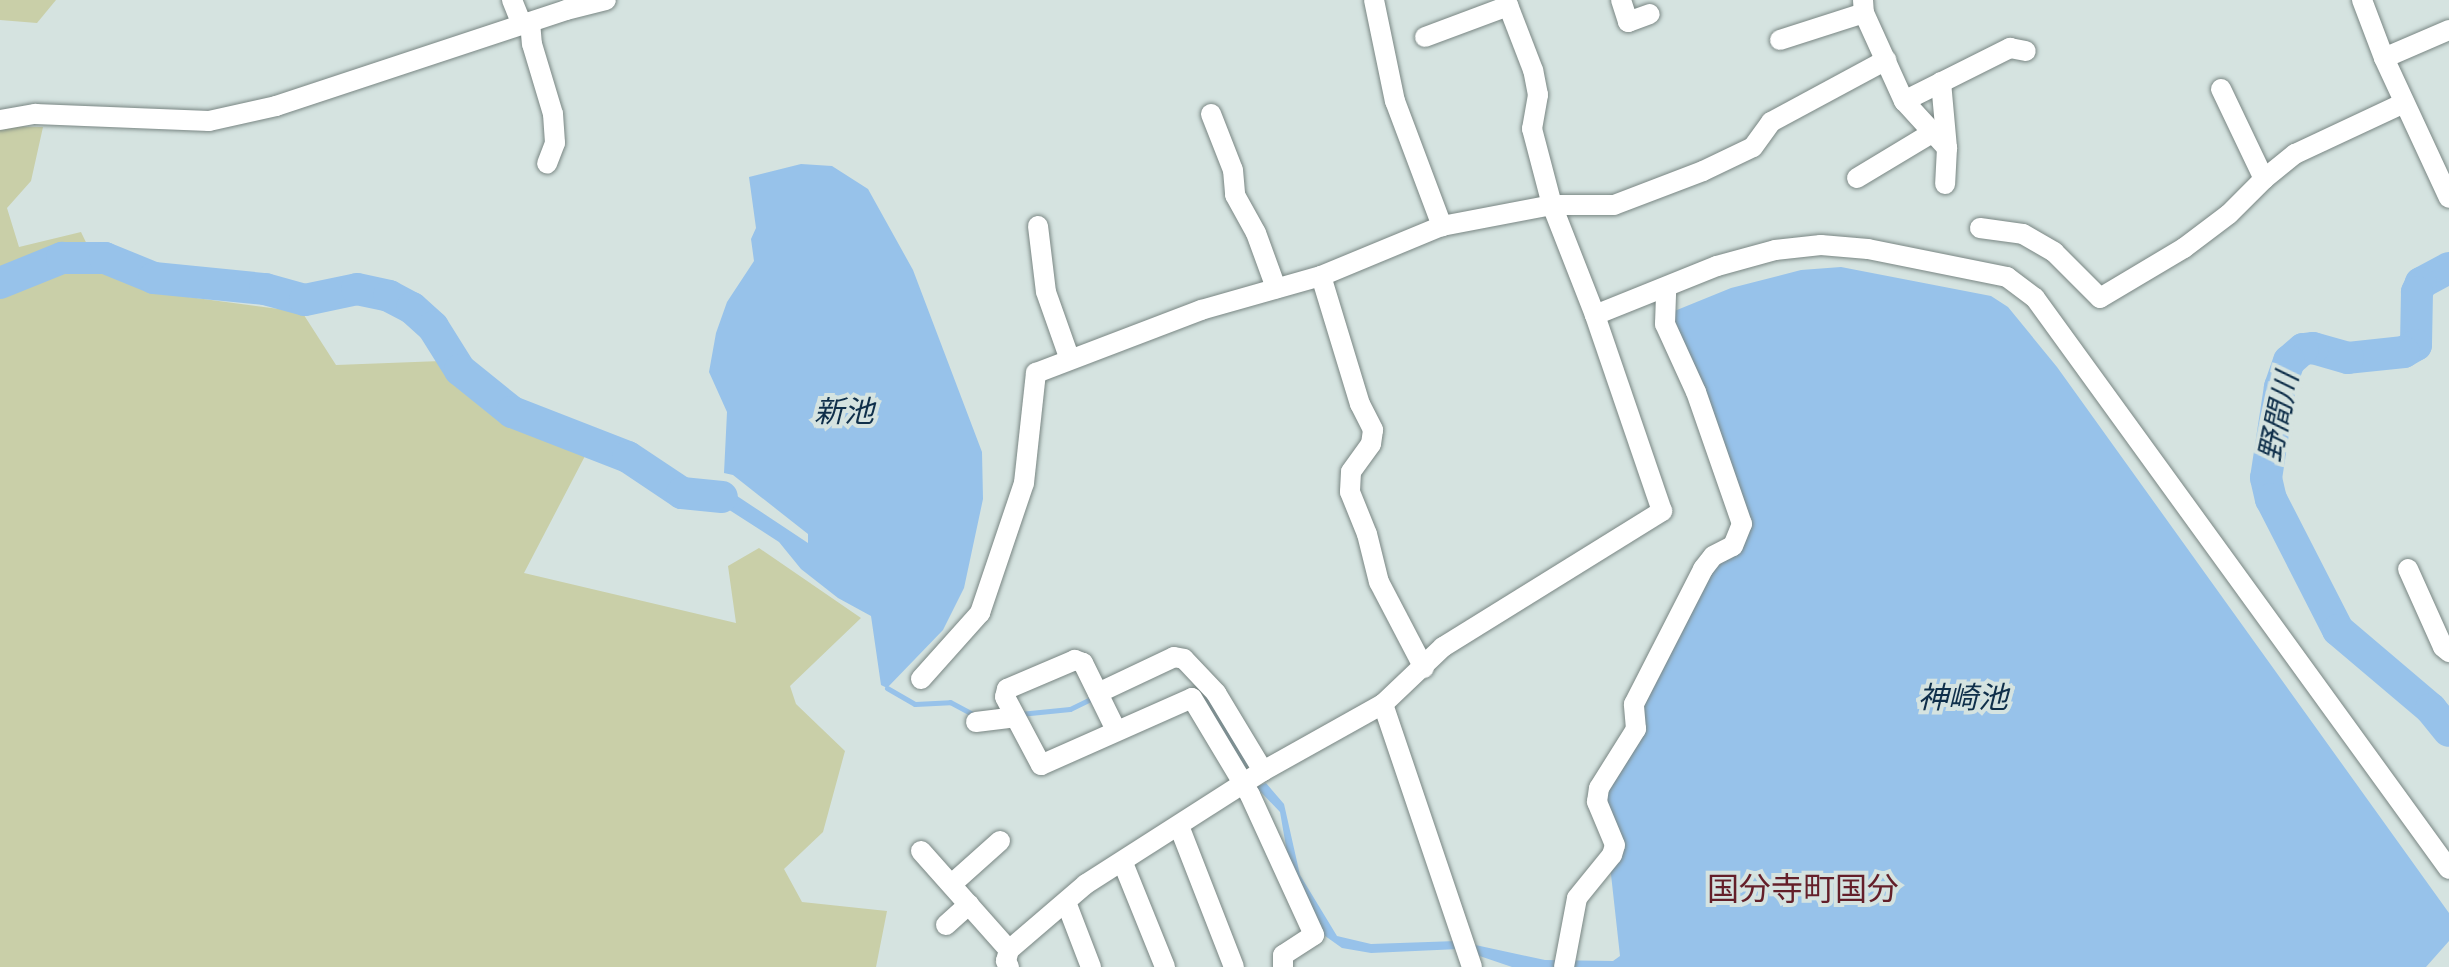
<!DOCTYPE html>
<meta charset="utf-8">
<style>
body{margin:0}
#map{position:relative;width:2449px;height:967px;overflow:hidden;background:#d5e3e0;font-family:"Work Sans","Noto Sans JP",sans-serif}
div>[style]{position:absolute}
.green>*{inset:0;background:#c9cfa8}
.water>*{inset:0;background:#97c2ea}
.stream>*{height:5px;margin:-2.5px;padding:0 2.5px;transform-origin:2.5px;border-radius:2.5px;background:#97c2ea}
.river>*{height:32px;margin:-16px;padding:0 16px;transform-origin:16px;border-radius:16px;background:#97c2ea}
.roads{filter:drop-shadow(0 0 2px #798683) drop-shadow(0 0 2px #798683)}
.street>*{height:20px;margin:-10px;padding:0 10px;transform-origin:10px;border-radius:10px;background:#fff}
span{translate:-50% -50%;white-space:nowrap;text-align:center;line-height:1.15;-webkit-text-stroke:8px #d5e3e0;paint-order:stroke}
.water-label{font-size:30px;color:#0f2f4a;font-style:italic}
.quarter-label{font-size:32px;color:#641f29}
</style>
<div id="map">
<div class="green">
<div style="clip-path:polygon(0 0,56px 0,37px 23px,0 20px)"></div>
<div style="clip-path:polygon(0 126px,43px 127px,31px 181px,7px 208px,19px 247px,81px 232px,97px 265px,166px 294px,302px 312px,336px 365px,441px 361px,471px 398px,585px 456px,524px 573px,736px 623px,728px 566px,759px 548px,861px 618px,790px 686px,796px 704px,845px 751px,823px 832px,784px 869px,802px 902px,887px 911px,876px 967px,0 967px)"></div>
</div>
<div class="water">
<div style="clip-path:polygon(801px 164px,832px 166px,868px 189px,913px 270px,982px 452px,983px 499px,964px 588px,943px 630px,887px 688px,881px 685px,871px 616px,838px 598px,801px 569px,779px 542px,720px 504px,725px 488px,808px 543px,808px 534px,733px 475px,724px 473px,727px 412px,709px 372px,716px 333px,727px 302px,754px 261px,751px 239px,756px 228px,749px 177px)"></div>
<div style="clip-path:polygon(1841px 267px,1991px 296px,2008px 307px,2057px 367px,2449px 913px,2449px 941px,2426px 967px,1512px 967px,1459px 949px,1371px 953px,1342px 948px,1321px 933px,1288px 858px,1280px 812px,1256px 787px,1266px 783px,1284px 804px,1300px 875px,1337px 936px,1371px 944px,1457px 941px,1545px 960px,1613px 961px,1620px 956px,1603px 802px,1639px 707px,1708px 572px,1744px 543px,1674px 334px,1672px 312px,1731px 288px,1801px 270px)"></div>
</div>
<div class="stream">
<div style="left:887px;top:688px;width:32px;rotate:30deg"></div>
<div style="left:915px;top:704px;width:35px;rotate:-3deg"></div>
<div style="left:950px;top:702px;width:27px;rotate:28deg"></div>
<div style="left:1200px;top:689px;width:98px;rotate:58.7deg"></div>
<div style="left:1020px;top:714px;width:50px;rotate:-5.7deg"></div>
<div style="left:1070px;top:709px;width:28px;rotate:-26deg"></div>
</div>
<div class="river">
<div style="left:2449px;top:268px;width:32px;rotate:152deg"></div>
<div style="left:2421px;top:283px;width:10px;rotate:114deg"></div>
<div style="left:2417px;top:292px;width:53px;rotate:91.1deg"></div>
<div style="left:2416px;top:345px;width:14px;rotate:150deg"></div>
<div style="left:2404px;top:352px;width:56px;rotate:173.9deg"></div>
<div style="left:2348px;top:358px;width:36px;rotate:-164deg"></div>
<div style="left:2313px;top:348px;width:10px;rotate:174deg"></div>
<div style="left:2303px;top:349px;width:18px;rotate:139deg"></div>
<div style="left:2289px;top:361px;width:28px;rotate:109deg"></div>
<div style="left:2280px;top:387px;width:92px;rotate:98.7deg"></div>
<div style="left:2266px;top:478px;width:22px;rotate:77deg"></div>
<div style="left:2271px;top:499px;width:147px;rotate:62.9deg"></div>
<div style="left:2338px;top:630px;width:122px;rotate:40.3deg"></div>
<div style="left:2431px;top:709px;width:28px;rotate:51deg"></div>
<div style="left:0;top:283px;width:67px;rotate:-22deg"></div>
<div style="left:62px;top:258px;width:43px"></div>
<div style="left:105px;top:258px;width:53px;rotate:22.2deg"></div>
<div style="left:154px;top:278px;width:112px;rotate:5.7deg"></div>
<div style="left:265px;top:289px;width:41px;rotate:15.4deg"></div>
<div style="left:305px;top:300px;width:53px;rotate:-11.9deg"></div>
<div style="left:357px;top:289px;width:33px;rotate:12deg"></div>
<div style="left:389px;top:296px;width:26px;rotate:28deg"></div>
<div style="left:412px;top:308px;width:28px;rotate:42deg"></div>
<div style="left:433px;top:327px;width:51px;rotate:57.9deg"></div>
<div style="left:460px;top:370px;width:67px;rotate:38.9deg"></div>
<div style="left:512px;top:412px;width:124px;rotate:21.2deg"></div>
<div style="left:628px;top:457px;width:65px;rotate:33.7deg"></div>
<div style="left:682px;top:493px;width:40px;rotate:5.7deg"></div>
</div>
<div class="roads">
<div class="street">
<div style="left:512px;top:0;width:27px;rotate:68deg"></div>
<div style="left:1374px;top:0;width:103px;rotate:78.3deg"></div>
<div style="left:1395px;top:101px;width:134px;rotate:69.4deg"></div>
<div style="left:1621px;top:0;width:23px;rotate:72deg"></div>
<div style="left:1628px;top:22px;width:23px;rotate:-20deg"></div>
<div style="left:1863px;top:0;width:13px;rotate:86deg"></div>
<div style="left:1864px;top:13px;width:97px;rotate:65.6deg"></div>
<div style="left:1904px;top:101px;width:64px;rotate:47.5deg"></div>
<div style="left:1947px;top:148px;width:36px;rotate:93deg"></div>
<div style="left:2362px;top:0;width:62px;rotate:69.2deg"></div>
<div style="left:2384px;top:58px;width:154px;rotate:65.1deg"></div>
<div style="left:530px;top:22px;width:22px;rotate:85deg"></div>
<div style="left:532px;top:44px;width:73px;rotate:73.3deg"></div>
<div style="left:553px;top:114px;width:29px;rotate:86deg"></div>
<div style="left:555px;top:143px;width:22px;rotate:111deg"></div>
<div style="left:1425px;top:37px;width:89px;rotate:-20.5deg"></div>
<div style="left:1780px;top:40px;width:88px;rotate:-17.8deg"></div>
<div style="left:2384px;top:58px;width:71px;rotate:-23.3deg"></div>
<div style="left:1941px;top:82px;width:66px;rotate:84.8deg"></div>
<div style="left:2221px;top:89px;width:100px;rotate:64.5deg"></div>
<div style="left:2264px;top:179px;width:40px;rotate:-39deg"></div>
<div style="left:2295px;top:154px;width:120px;rotate:-25.1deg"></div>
<div style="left:1904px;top:101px;width:119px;rotate:-26.6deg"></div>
<div style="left:2010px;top:48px;width:16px;rotate:11deg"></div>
<div style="left:1211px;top:114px;width:60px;rotate:68.6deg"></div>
<div style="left:1233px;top:170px;width:25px;rotate:85deg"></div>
<div style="left:1235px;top:195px;width:43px;rotate:61.1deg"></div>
<div style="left:1256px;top:233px;width:59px;rotate:70deg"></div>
<div style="left:0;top:120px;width:36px;rotate:-10deg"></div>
<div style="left:35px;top:114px;width:174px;rotate:2.3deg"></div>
<div style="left:209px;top:121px;width:69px;rotate:-12.6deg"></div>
<div style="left:276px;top:106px;width:305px;rotate:-18.3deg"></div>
<div style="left:566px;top:10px;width:41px;rotate:-14deg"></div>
<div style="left:1857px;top:178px;width:87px;rotate:-31deg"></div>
<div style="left:1038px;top:226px;width:66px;rotate:83.1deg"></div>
<div style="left:1046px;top:292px;width:69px;rotate:70.5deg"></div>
<div style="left:1980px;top:228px;width:43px;rotate:7.9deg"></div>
<div style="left:2023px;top:234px;width:36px;rotate:30deg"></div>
<div style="left:2054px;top:252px;width:65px;rotate:45deg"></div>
<div style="left:2100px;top:298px;width:98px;rotate:-30.8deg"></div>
<div style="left:2184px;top:248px;width:56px;rotate:-37.1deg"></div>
<div style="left:2229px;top:214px;width:49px;rotate:-45deg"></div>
<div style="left:1321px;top:276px;width:134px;rotate:73.1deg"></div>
<div style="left:1360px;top:404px;width:29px;rotate:63deg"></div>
<div style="left:1373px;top:430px;width:14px;rotate:98deg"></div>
<div style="left:1371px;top:444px;width:34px;rotate:126deg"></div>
<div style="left:1351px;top:472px;width:20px;rotate:93deg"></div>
<div style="left:1350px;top:492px;width:45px;rotate:68deg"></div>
<div style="left:1367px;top:534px;width:49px;rotate:76deg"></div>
<div style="left:1379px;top:582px;width:97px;rotate:62.4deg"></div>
<div style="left:1595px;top:315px;width:131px;rotate:-21.9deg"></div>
<div style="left:1717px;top:266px;width:60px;rotate:-15.4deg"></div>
<div style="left:1775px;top:250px;width:46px;rotate:-6.2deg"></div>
<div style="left:1821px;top:245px;width:47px;rotate:4.9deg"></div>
<div style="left:1868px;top:249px;width:142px;rotate:11.4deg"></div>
<div style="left:2007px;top:277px;width:35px;rotate:37deg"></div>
<div style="left:2035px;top:298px;width:705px;rotate:54.06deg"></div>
<div style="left:2408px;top:569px;width:85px;rotate:65.8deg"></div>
<div style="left:2443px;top:647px;width:8px;rotate:40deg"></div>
<div style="left:921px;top:679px;width:89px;rotate:-48.2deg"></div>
<div style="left:980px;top:613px;width:137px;rotate:-71.3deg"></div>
<div style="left:1024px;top:483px;width:111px;rotate:-83.8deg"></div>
<div style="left:1036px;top:373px;width:177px;rotate:-20.9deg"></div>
<div style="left:1201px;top:310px;width:125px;rotate:-15.8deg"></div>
<div style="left:1321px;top:276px;width:131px;rotate:-22.5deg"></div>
<div style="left:1442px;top:226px;width:112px;rotate:-10.8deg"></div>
<div style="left:1552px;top:205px;width:62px"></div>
<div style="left:1614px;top:205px;width:95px;rotate:-20.9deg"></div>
<div style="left:1703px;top:171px;width:55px;rotate:-25.6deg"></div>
<div style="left:1753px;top:147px;width:31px;rotate:-54deg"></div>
<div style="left:1771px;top:122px;width:131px;rotate:-28.3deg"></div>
<div style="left:1098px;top:693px;width:84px;rotate:-25.3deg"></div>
<div style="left:1174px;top:657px;width:10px;rotate:11deg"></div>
<div style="left:1184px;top:659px;width:47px;rotate:46.7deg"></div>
<div style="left:1216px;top:693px;width:91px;rotate:58.9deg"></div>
<div style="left:976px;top:722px;width:39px;rotate:-7deg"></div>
<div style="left:1116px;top:730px;width:75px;rotate:-116.2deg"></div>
<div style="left:1083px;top:663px;width:9px;rotate:-159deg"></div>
<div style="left:1075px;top:660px;width:74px;rotate:156.9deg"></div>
<div style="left:1007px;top:689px;width:8px;rotate:104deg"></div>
<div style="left:1005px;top:697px;width:77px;rotate:62.1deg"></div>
<div style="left:1041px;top:765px;width:165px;rotate:-23.9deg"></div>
<div style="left:1192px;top:698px;width:113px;rotate:59.1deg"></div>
<div style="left:1250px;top:795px;width:154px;rotate:65.4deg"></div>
<div style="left:1314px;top:935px;width:37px;rotate:147deg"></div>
<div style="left:1283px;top:955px;width:12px;rotate:90deg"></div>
<div style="left:1179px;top:826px;width:151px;rotate:68.7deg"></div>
<div style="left:921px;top:851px;width:132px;rotate:48.4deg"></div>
<div style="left:1123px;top:863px;width:112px;rotate:68deg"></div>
<div style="left:953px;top:883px;width:63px;rotate:-41.8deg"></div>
<div style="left:1066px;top:902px;width:70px;rotate:69deg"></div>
<div style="left:946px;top:925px;width:31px;rotate:-42deg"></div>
<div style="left:1009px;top:967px;width:7px;rotate:-117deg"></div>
<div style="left:1006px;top:961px;width:11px;rotate:-75deg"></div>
<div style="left:1009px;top:950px;width:101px;rotate:-40.6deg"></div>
<div style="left:1086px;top:884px;width:210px;rotate:-32.6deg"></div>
<div style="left:1263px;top:771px;width:137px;rotate:-29.2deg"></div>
<div style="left:1472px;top:967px;width:278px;rotate:-108.7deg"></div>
<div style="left:1383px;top:704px;width:83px;rotate:-43.5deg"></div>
<div style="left:1443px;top:647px;width:258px;rotate:-31.8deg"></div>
<div style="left:1662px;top:511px;width:207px;rotate:-108.9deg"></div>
<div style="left:1595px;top:315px;width:118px;rotate:-111.4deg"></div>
<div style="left:1552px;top:205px;width:79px;rotate:-104.7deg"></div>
<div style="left:1532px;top:129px;width:35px;rotate:-80deg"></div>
<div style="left:1538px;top:95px;width:25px;rotate:-101deg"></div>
<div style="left:1533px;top:70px;width:75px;rotate:-111.1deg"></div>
<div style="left:1564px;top:967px;width:70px;rotate:-79.3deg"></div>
<div style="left:1577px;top:898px;width:55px;rotate:-50.9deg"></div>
<div style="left:1612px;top:855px;width:10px;rotate:-73deg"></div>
<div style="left:1615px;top:845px;width:47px;rotate:-112.7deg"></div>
<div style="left:1597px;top:802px;width:14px;rotate:-82deg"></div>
<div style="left:1599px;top:788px;width:70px;rotate:-57.9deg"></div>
<div style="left:1636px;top:729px;width:25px;rotate:-95deg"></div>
<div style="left:1634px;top:704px;width:152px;rotate:-62.9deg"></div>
<div style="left:1703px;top:569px;width:16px;rotate:-52deg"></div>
<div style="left:1713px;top:556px;width:22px;rotate:-27deg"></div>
<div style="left:1733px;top:546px;width:24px;rotate:-68deg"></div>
<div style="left:1742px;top:524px;width:140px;rotate:-109.2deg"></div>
<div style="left:1696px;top:392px;width:75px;rotate:-114.5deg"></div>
<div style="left:1665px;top:324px;width:35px;rotate:-88deg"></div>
</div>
</div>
<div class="water-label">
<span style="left:844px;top:412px">新池</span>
<span style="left:2279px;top:417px;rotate:-78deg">野間川</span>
<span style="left:1963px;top:698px">神崎池</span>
</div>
<div class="quarter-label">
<span style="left:1803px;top:889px">国分寺町国分</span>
</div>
</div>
